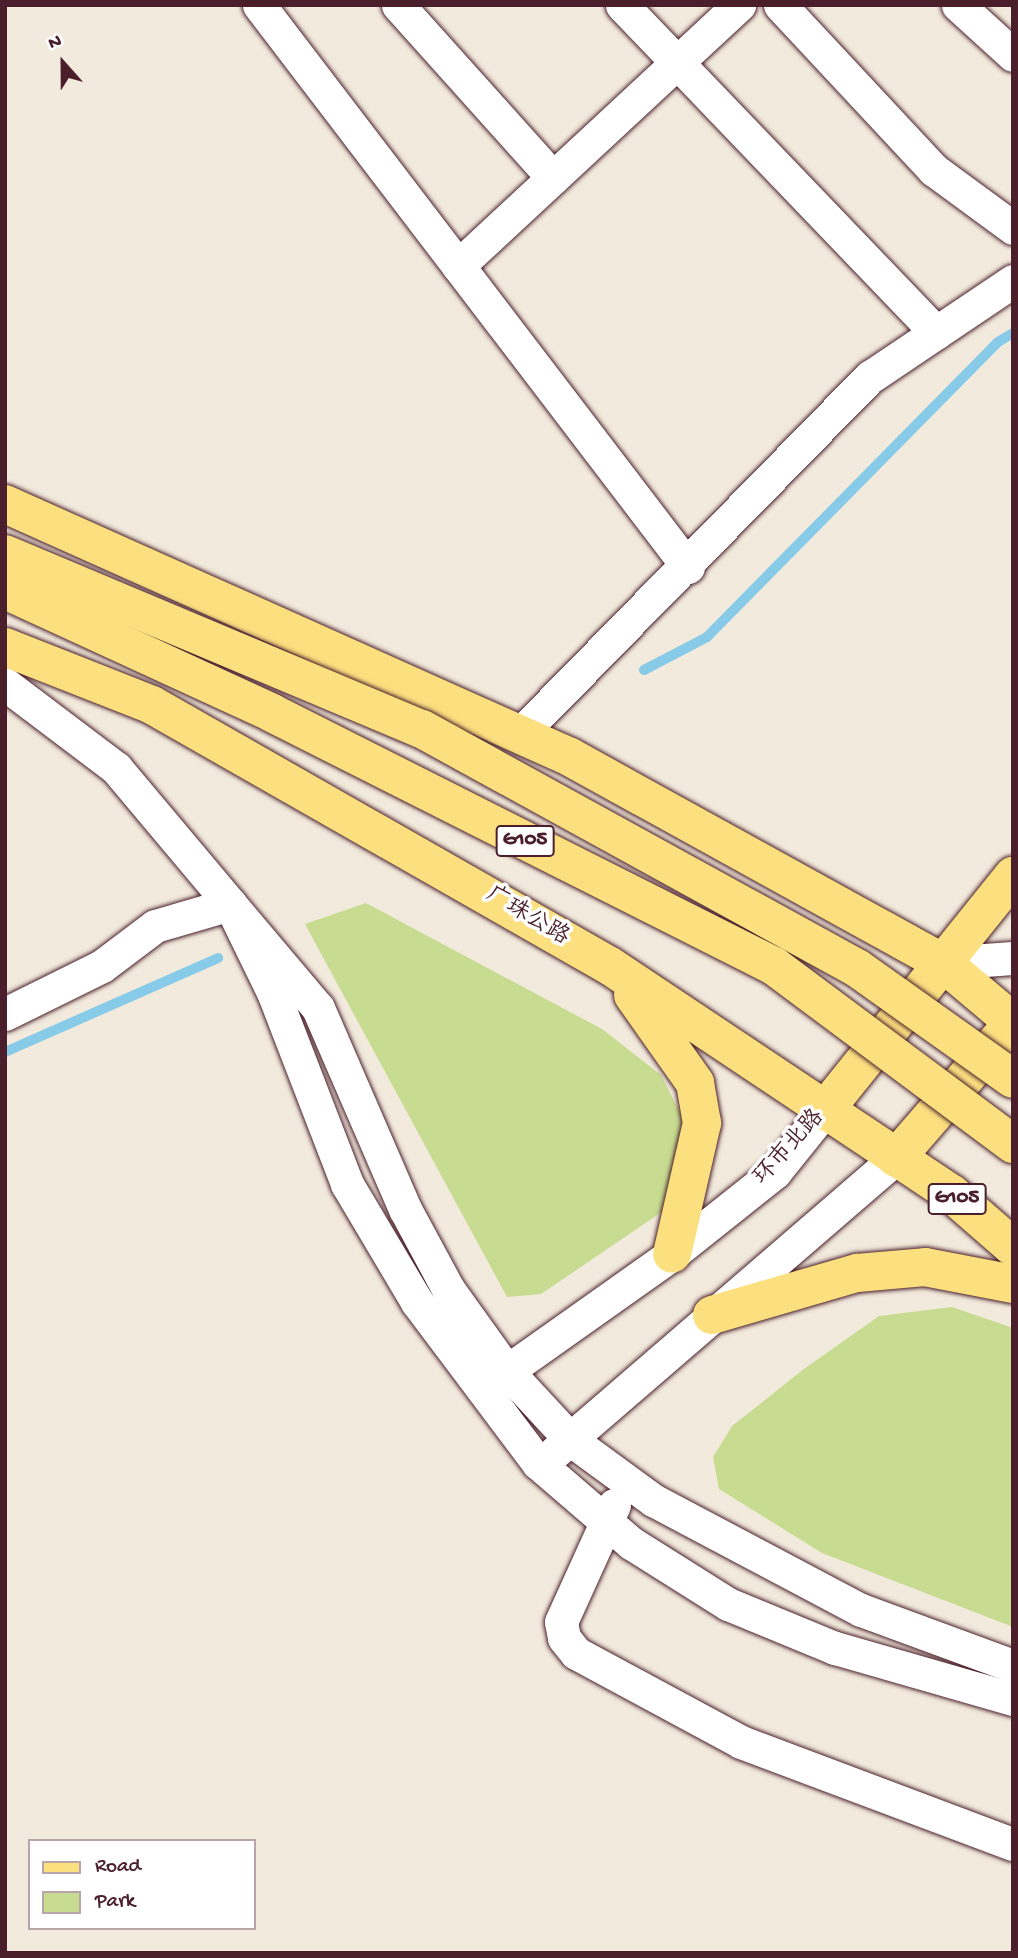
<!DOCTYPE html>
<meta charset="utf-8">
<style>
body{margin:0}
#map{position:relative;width:1018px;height:1958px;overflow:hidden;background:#f2eadc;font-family:"Gochi Hand","LXGW WenKai TC",sans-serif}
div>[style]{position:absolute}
.green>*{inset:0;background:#c8dc91}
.stream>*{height:10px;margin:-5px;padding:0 5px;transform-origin:5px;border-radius:5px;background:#88cbe9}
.roads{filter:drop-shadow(0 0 2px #4a1f2b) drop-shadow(0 0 2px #4a1f2b)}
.minor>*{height:33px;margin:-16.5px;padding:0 16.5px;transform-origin:16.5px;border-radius:16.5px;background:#fff}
.major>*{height:38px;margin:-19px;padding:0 19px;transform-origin:19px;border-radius:19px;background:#fce080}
.highway>*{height:38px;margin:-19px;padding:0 19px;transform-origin:19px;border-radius:19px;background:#fce080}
.bridges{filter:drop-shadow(0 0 2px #4a1f2b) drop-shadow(0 0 2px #4a1f2b)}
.highway-bridge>*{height:38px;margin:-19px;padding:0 19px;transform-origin:19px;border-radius:19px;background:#fce080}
span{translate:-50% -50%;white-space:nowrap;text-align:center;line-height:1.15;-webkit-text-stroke:7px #fff;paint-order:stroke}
.shield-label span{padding:2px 5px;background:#fff;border:2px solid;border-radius:5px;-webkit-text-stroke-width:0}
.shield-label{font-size:21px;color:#4a1f2b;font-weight:700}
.street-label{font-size:23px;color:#4a1f2b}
.frame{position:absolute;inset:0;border:7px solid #4a1f2b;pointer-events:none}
.legend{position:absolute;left:28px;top:1839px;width:228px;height:91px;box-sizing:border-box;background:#fff;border:2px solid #b7a5aa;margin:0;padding:9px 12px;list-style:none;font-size:21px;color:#4a1f2b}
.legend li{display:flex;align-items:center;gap:14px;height:35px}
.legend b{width:35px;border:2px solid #b7a5aa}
.north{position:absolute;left:28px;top:28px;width:70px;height:70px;-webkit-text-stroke:5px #fff;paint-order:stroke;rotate:339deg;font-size:19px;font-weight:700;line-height:28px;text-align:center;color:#4a1f2b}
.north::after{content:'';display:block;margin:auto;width:24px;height:32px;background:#4a1f2b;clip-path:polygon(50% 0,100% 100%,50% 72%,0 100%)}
</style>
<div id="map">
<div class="green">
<div style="clip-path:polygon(366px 903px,602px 1029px,661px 1075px,687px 1126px,669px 1207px,541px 1294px,507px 1297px,305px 924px)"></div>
<div style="clip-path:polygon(952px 1307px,1013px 1328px,1013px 1627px,822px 1553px,719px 1489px,713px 1457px,732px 1426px,804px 1369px,879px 1316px)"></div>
</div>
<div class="stream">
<div style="left:644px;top:670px;width:71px;rotate:-27.6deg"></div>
<div style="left:707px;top:637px;width:414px;rotate:-45.4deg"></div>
<div style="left:998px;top:342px;width:17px;rotate:-31deg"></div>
<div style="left:5px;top:1052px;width:233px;rotate:-23.8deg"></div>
</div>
<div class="roads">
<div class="minor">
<div style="left:259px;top:5px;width:707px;rotate:52.64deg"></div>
<div style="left:398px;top:5px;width:232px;rotate:48.1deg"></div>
<div style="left:622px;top:5px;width:454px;rotate:46.2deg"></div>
<div style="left:780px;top:5px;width:226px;rotate:47deg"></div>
<div style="left:934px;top:170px;width:98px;rotate:36.3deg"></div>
<div style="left:958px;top:5px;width:74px;rotate:42.3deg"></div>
<div style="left:458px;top:266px;width:384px;rotate:-42.9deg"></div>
<div style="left:5px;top:684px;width:139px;rotate:37.1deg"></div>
<div style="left:116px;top:768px;width:177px;rotate:50deg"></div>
<div style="left:230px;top:904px;width:98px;rotate:64deg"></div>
<div style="left:273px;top:992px;width:206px;rotate:68.9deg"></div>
<div style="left:347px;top:1184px;width:137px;rotate:59.3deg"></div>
<div style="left:417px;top:1302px;width:201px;rotate:53.1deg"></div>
<div style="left:538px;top:1463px;width:123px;rotate:40.7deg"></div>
<div style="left:631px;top:1543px;width:115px;rotate:32.2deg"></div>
<div style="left:728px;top:1604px;width:116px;rotate:22.4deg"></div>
<div style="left:835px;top:1648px;width:185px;rotate:16deg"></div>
<div style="left:521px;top:733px;width:499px;rotate:-45.6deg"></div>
<div style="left:870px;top:377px;width:172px;rotate:-33.9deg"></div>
<div style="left:943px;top:963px;width:70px;rotate:-4.1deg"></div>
<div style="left:5px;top:1014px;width:108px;rotate:-26.3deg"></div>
<div style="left:102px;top:966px;width:66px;rotate:-37deg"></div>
<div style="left:155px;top:926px;width:78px;rotate:-16.3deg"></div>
<div style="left:230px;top:904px;width:136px;rotate:49.8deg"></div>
<div style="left:318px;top:1008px;width:219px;rotate:66.6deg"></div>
<div style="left:405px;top:1209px;width:91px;rotate:61.7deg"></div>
<div style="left:448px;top:1289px;width:101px;rotate:54.3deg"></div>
<div style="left:507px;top:1371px;width:94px;rotate:47.2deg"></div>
<div style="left:571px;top:1440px;width:102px;rotate:36.2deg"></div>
<div style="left:653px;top:1500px;width:235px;rotate:27.9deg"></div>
<div style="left:861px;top:1610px;width:162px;rotate:20.2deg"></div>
<div style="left:494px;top:1386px;width:20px;rotate:-49deg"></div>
<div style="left:507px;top:1371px;width:202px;rotate:-35.3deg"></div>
<div style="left:672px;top:1254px;width:132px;rotate:-38.5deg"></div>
<div style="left:775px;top:1172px;width:78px;rotate:-51.2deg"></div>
<div style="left:555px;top:1452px;width:450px;rotate:-40.8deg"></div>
<div style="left:614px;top:1505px;width:128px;rotate:114.4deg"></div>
<div style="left:561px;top:1622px;width:16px;rotate:79deg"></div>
<div style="left:564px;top:1638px;width:19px;rotate:51deg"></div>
<div style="left:576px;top:1653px;width:187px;rotate:28.3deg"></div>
<div style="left:741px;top:1742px;width:290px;rotate:20.6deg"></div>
</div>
<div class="major">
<div style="left:824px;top:1111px;width:302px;rotate:-51.2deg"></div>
<div style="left:896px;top:1158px;width:179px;rotate:-49.1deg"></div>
</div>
<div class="highway">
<div style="left:5px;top:504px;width:619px;rotate:24.12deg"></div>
<div style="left:570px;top:757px;width:426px;rotate:28.9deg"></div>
<div style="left:943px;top:963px;width:92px;rotate:40.1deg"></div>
<div style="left:5px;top:647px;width:158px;rotate:21.5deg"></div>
<div style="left:152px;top:705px;width:527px;rotate:29.68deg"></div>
<div style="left:610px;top:966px;width:411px;rotate:33.7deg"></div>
<div style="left:952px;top:1194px;width:81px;rotate:41deg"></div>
<div style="left:633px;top:995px;width:108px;rotate:54.8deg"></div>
<div style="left:695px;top:1083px;width:41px;rotate:80.1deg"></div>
<div style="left:702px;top:1123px;width:134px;rotate:102.9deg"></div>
<div style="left:712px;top:1315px;width:151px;rotate:-16.2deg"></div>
<div style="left:857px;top:1273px;width:68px;rotate:-5deg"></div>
<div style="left:925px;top:1267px;width:90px;rotate:10.9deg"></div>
</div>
</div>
<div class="bridges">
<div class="highway-bridge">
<div style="left:5px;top:554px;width:452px;rotate:22.8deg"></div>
<div style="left:422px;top:729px;width:496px;rotate:28.8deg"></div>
<div style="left:857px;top:968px;width:191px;rotate:35.4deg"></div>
<div style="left:5px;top:590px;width:294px;rotate:24.7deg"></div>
<div style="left:272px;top:713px;width:562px;rotate:26.75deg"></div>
<div style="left:774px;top:966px;width:298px;rotate:36.7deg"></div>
</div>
</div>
<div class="shield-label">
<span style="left:525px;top:841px">G105</span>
<span style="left:957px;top:1199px">G105</span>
</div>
<div class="street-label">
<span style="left:527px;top:917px;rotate:31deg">广珠公路</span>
<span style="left:790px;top:1148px;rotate:-48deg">环市北路</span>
</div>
<div class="frame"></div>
<ul class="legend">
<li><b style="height:9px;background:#fce080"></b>Road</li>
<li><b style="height:19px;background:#c8dc91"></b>Park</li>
</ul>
<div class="north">N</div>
</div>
